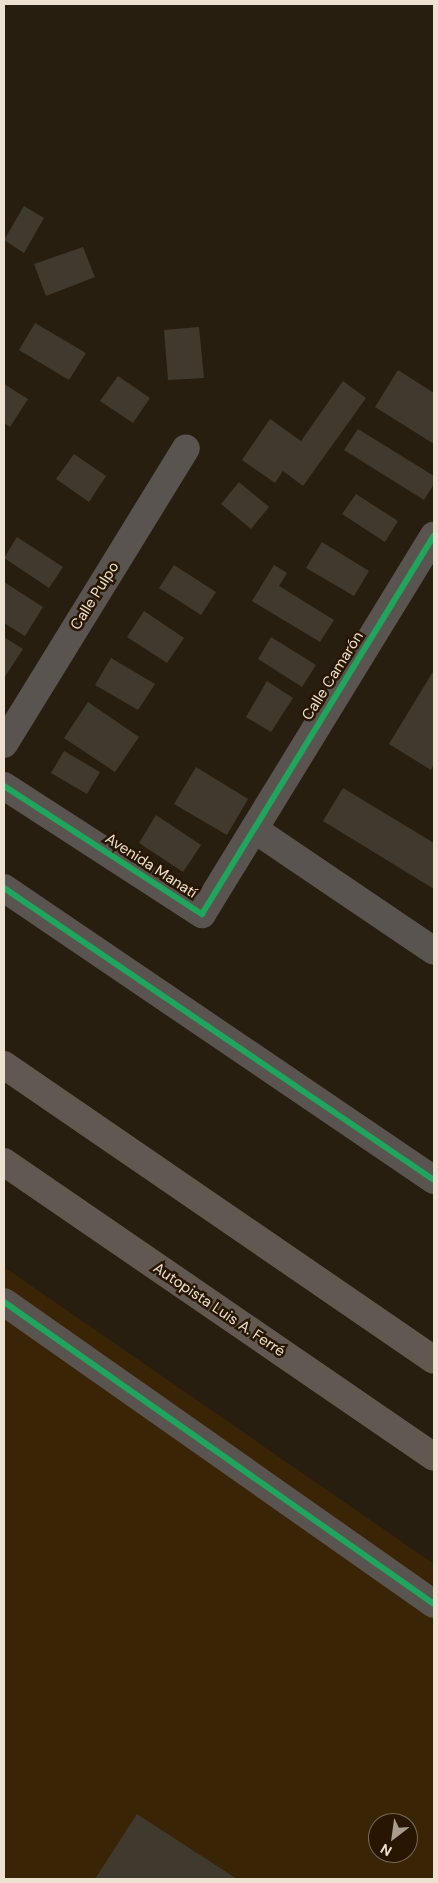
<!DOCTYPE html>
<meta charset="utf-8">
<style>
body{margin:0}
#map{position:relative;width:438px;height:1883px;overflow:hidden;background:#281e10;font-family:"DM Sans",sans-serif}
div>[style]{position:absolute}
.built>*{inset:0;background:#392505}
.building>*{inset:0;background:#3f3a2d}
.minor>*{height:28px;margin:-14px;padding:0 14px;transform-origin:14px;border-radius:14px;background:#595450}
.highway>*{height:28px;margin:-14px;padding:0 14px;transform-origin:14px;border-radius:14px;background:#615951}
.cycleway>*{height:6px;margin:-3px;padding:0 3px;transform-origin:3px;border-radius:3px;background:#20a55d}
span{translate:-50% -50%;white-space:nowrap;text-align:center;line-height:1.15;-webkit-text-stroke:5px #281600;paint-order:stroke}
.street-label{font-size:15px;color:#ede1d2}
.frame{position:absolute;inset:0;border:5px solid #ede1d2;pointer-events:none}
.north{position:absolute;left:368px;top:1813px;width:50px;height:50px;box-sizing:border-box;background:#281600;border:1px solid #776754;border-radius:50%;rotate:210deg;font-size:14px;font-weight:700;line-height:20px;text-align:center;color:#ede1d2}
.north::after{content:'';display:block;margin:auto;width:18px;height:22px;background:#a89d8e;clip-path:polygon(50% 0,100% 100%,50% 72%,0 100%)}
</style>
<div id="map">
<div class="built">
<div style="clip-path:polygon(evenodd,4px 1267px,434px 1564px,434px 1879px,4px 1879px,4px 1267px,378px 1823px,408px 1823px,408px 1853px,378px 1853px,378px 1823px)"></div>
</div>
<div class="building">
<div style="clip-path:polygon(24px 206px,44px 218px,24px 253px,4px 240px)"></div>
<div style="clip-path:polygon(83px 247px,95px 277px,46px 296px,34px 264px)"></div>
<div style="clip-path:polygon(35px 323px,86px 353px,69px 380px,19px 350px)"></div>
<div style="clip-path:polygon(199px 327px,204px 378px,168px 380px,164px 330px)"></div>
<div style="clip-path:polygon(398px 370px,434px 393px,434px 444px,375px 407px)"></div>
<div style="clip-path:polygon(118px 376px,150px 398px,133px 423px,100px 401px)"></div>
<div style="clip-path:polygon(343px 381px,366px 398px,303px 486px,283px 471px,275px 483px,242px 460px,270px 419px,301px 441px)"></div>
<div style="clip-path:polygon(4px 384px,28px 399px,10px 427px,4px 423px)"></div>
<div style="clip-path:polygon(358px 429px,434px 476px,434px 484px,424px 500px,344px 450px)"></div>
<div style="clip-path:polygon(74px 454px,106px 476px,89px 502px,56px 479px)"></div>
<div style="clip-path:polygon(239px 482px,269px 507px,251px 529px,221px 504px)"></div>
<div style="clip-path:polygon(356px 494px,398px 521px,385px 542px,342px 514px)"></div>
<div style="clip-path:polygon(17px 537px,63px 567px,49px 588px,4px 558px)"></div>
<div style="clip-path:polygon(322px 542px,369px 571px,354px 596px,306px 568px)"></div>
<div style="clip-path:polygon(174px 565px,216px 592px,201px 615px,159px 588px)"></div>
<div style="clip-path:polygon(274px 565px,287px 573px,279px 586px,334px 620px,320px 642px,252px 601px)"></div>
<div style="clip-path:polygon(4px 582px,43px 607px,25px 636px,4px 623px)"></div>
<div style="clip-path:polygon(144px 611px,184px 638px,167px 663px,127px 637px)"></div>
<div style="clip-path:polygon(4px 637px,23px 649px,4px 678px)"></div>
<div style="clip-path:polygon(271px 637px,316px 665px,302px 687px,258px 659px)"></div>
<div style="clip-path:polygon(111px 658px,155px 684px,138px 710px,95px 685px)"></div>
<div style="clip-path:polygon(434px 670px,434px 764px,431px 770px,389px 744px)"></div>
<div style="clip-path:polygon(267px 681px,293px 698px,271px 732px,246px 717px)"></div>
<div style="clip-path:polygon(88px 702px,139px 737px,115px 772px,64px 738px)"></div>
<div style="clip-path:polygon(64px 751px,100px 772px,87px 794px,51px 773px)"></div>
<div style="clip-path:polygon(196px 767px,248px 799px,227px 835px,174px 804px)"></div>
<div style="clip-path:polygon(343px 788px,434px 843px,434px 889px,323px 821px)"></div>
<div style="clip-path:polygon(156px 815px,201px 845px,183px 872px,139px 843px)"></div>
<div style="clip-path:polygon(137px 1814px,237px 1879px,95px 1879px)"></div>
</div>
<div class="minor">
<div style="left:4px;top:744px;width:347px;rotate:-58.4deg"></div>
<div style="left:4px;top:786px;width:236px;rotate:32.9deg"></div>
<div style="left:202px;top:914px;width:444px;rotate:-58.5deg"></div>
<div style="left:254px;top:829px;width:217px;rotate:34.1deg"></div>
<div style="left:4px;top:888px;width:520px;rotate:34.18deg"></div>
<div style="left:4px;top:1302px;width:525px;rotate:35.08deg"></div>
</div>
<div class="highway">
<div style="left:4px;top:1065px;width:521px;rotate:34.45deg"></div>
<div style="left:4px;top:1162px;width:521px;rotate:34.45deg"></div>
</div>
<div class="cycleway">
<div style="left:4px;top:786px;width:236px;rotate:32.9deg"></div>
<div style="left:202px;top:914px;width:444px;rotate:-58.5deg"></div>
<div style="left:4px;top:888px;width:520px;rotate:34.18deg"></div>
<div style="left:4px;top:1302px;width:525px;rotate:35.08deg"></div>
</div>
<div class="street-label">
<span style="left:95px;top:596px;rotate:-58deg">Calle Pulpo</span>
<span style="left:333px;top:676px;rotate:-58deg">Calle Camarón</span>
<span style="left:151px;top:866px;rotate:33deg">Avenida Manatí</span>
<span style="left:219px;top:1310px;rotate:34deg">Autopista Luis A. Ferré</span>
</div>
<div class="frame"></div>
<div class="north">N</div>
</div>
